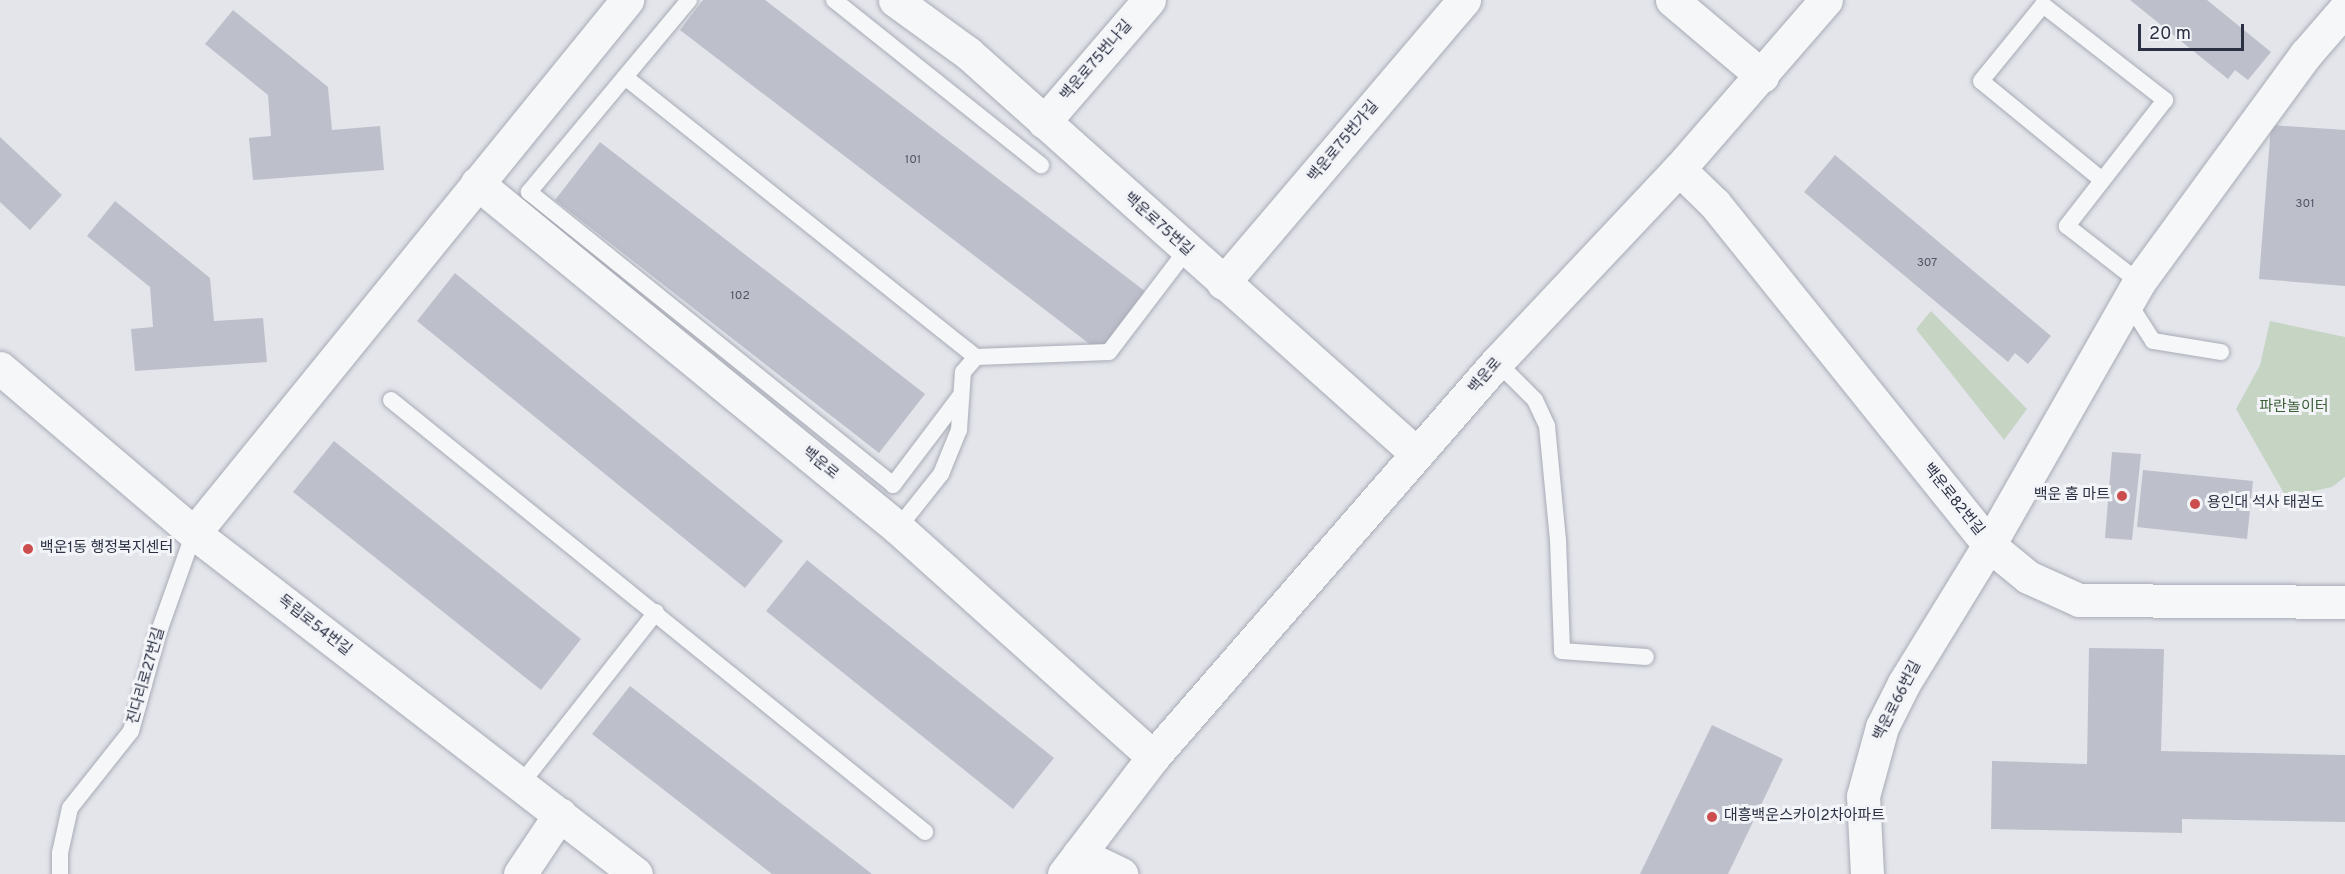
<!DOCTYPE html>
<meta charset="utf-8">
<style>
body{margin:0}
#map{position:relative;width:2345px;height:874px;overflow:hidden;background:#e3e5eb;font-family:Overpass,"Noto Sans KR",sans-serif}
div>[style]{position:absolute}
.green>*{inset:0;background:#c6d4c4}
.building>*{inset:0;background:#bdc0cb}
.roads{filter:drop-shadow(0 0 2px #a8abb5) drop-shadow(0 0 2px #a8abb5)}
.service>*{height:16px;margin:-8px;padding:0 8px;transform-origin:8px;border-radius:8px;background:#f6f7f9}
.minor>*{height:33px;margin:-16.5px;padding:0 16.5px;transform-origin:16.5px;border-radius:16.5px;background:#f6f7f9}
.tertiary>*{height:33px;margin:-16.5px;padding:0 16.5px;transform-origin:16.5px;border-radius:16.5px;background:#f6f7f9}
.dots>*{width:16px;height:16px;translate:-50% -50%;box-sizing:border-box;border:3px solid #f3f4f8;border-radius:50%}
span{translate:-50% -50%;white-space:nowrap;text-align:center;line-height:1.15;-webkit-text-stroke:6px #f3f4f8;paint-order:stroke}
.number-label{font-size:12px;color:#505465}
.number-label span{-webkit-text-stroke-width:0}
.street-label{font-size:15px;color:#2b3043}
.park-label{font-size:15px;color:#3b5e39}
.poi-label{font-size:15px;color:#2b3043}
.right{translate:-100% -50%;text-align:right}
.left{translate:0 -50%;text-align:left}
.scale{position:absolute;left:2138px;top:24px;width:106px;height:27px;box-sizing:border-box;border:3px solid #2b3043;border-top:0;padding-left:8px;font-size:18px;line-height:21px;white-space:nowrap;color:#2b3043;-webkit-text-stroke:4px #f3f4f8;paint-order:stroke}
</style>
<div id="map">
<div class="green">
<div style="clip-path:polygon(1931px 311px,2027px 409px,2004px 440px,1916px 329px)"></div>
<div style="clip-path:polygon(2270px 321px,2345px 337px,2345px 477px,2332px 487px,2286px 497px,2236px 409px,2260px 365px)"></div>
</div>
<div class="building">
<div style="clip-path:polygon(703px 0,765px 0,1146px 292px,1100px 352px,680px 30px)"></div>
<div style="clip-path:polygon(2130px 0,2207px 0,2271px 52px,2248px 80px,2235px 70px,2228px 79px)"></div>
<div style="clip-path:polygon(233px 10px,328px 87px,332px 130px,380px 126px,384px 170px,253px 180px,249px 138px,271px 136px,268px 95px,205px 44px)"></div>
<div style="clip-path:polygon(2271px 125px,2345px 130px,2345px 286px,2259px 279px)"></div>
<div style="clip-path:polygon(0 137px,62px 195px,30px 230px,0 202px)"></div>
<div style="clip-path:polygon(600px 142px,925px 394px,879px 453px,555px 200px)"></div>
<div style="clip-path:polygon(1835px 155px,2051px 336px,2028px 364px,2015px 353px,2008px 362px,1804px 192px)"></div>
<div style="clip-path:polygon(115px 201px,210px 278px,214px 321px,263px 318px,267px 362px,135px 371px,131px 329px,153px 327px,150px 287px,87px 236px)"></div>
<div style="clip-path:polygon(455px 273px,783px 541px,745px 588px,417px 321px)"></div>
<div style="clip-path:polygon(334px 441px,581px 639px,541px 690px,293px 492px)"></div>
<div style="clip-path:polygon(2112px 452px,2141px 454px,2132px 540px,2105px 538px)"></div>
<div style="clip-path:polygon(2143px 470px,2253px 481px,2247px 539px,2137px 527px)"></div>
<div style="clip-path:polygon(807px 560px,1054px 758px,1013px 809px,766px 611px)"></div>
<div style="clip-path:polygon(2089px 648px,2164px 649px,2161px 751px,2345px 755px,2345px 822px,2182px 819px,2182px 833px,1991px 829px,1992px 761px,2087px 764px)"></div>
<div style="clip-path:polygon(630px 686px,872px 874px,772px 874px,592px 734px)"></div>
<div style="clip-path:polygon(1712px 725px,1783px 759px,1728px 874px,1640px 874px)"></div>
</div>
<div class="roads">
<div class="service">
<div style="left:689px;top:0;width:250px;rotate:129.8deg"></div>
<div style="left:529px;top:192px;width:467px;rotate:38.8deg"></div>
<div style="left:893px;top:485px;width:113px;rotate:-52.9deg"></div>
<div style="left:834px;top:0;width:265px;rotate:38.6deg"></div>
<div style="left:625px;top:77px;width:449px;rotate:38.6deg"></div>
<div style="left:2102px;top:180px;width:156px;rotate:-140.7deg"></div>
<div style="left:1981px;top:81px;width:98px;rotate:-50.8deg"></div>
<div style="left:2043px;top:5px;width:155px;rotate:37.9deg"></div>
<div style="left:2165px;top:100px;width:160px;rotate:127.9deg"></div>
<div style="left:2067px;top:226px;width:91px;rotate:37.9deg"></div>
<div style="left:2128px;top:302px;width:46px;rotate:57.3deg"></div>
<div style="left:2153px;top:341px;width:69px;rotate:9.2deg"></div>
<div style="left:1497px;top:362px;width:54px;rotate:45deg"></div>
<div style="left:1535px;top:400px;width:29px;rotate:65deg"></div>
<div style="left:1547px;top:426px;width:115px;rotate:84.5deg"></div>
<div style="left:1558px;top:540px;width:111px;rotate:87.9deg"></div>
<div style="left:1562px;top:651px;width:84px;rotate:4.1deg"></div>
<div style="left:391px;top:400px;width:687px;rotate:38.97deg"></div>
<div style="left:898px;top:528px;width:69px;rotate:-51.5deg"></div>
<div style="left:941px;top:474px;width:48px;rotate:-67.8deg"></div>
<div style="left:959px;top:430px;width:58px;rotate:-86.1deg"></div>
<div style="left:963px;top:372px;width:20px;rotate:-49deg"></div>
<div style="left:976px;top:357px;width:133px;rotate:-2.2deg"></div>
<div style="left:1109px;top:352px;width:127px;rotate:-52.7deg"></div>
<div style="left:520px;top:785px;width:220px;rotate:-51.8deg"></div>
<div style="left:60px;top:874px;width:21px;rotate:-90deg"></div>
<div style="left:60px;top:853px;width:46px;rotate:-77.5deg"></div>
<div style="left:70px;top:808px;width:98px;rotate:-51.6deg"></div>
<div style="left:131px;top:731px;width:101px;rotate:-74.4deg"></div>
<div style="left:158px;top:634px;width:107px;rotate:-70.4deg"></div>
</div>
<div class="minor">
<div style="left:895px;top:0;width:90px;rotate:36deg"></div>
<div style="left:968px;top:53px;width:602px;rotate:41.77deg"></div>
<div style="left:1044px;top:122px;width:161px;rotate:-49.3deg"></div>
<div style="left:1679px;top:169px;width:50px;rotate:44.2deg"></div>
<div style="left:1715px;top:204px;width:437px;rotate:51.2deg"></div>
<div style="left:1989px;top:545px;width:50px;rotate:39.4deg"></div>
<div style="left:2028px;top:577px;width:56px;rotate:24.3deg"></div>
<div style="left:2079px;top:600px;width:266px;rotate:0.4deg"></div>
<div style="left:477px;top:183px;width:544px;rotate:39.33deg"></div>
<div style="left:898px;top:528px;width:343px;rotate:41.9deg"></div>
<div style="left:1223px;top:283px;width:372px;rotate:-49.6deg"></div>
<div style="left:0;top:368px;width:255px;rotate:40.4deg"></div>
<div style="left:194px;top:533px;width:558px;rotate:37.65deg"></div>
<div style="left:194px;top:533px;width:687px;rotate:-50.91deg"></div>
<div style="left:1079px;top:854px;width:47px;rotate:25.5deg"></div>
<div style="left:520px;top:874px;width:72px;rotate:-56.3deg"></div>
<div style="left:1064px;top:874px;width:147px;rotate:-52.7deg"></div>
<div style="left:1153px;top:757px;width:524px;rotate:-48.95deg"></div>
<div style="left:1497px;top:362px;width:265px;rotate:-46.7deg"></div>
<div style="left:1679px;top:169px;width:224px;rotate:-49deg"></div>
<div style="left:1867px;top:874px;width:78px;rotate:-92.9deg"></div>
<div style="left:1863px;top:796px;width:72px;rotate:-74.6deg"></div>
<div style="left:1882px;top:727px;width:49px;rotate:-63.4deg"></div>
<div style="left:1904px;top:683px;width:162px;rotate:-58.4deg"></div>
<div style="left:1989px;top:545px;width:303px;rotate:-60.3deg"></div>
<div style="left:2139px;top:282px;width:283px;rotate:-53.8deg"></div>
<div style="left:2306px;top:54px;width:60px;rotate:-49.1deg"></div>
</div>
<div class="tertiary">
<div style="left:1672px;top:0;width:118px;rotate:40.2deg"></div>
</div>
</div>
<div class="dots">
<div style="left:2122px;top:496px;background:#cb4d4e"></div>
<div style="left:2195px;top:504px;background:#cb4d4e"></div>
<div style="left:28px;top:549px;background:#cb4d4e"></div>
<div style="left:1712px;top:817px;background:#cb4d4e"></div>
</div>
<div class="number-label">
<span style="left:913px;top:161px">101</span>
<span style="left:2305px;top:205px">301</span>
<span style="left:1927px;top:264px">307</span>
<span style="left:740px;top:297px">102</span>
</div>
<div class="street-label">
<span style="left:1097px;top:61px;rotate:-49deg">백운로75번나길</span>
<span style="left:1344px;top:142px;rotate:-50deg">백운로75번가길</span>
<span style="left:1158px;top:225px;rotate:42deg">백운로75번길</span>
<span style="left:1486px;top:376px;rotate:-49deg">백운로</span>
<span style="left:820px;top:464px;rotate:39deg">백운로</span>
<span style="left:1953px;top:500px;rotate:51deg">백운로82번길</span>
<span style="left:314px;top:626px;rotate:38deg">독립로54번길</span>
<span style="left:147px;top:676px;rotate:-74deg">진다리로27번길</span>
<span style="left:1898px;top:701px;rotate:-63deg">백운로66번길</span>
</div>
<div class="park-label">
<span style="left:2294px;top:408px">파란놀이터</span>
</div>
<div class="poi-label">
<span class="right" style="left:2110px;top:496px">백운 홈 마트</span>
<span class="left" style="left:2207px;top:504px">용인대 석사 태권도</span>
<span class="left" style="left:40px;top:549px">백운1동 행정복지센터</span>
<span class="left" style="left:1724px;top:817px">대흥백운스카이2차아파트</span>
</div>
<div class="scale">20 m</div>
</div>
